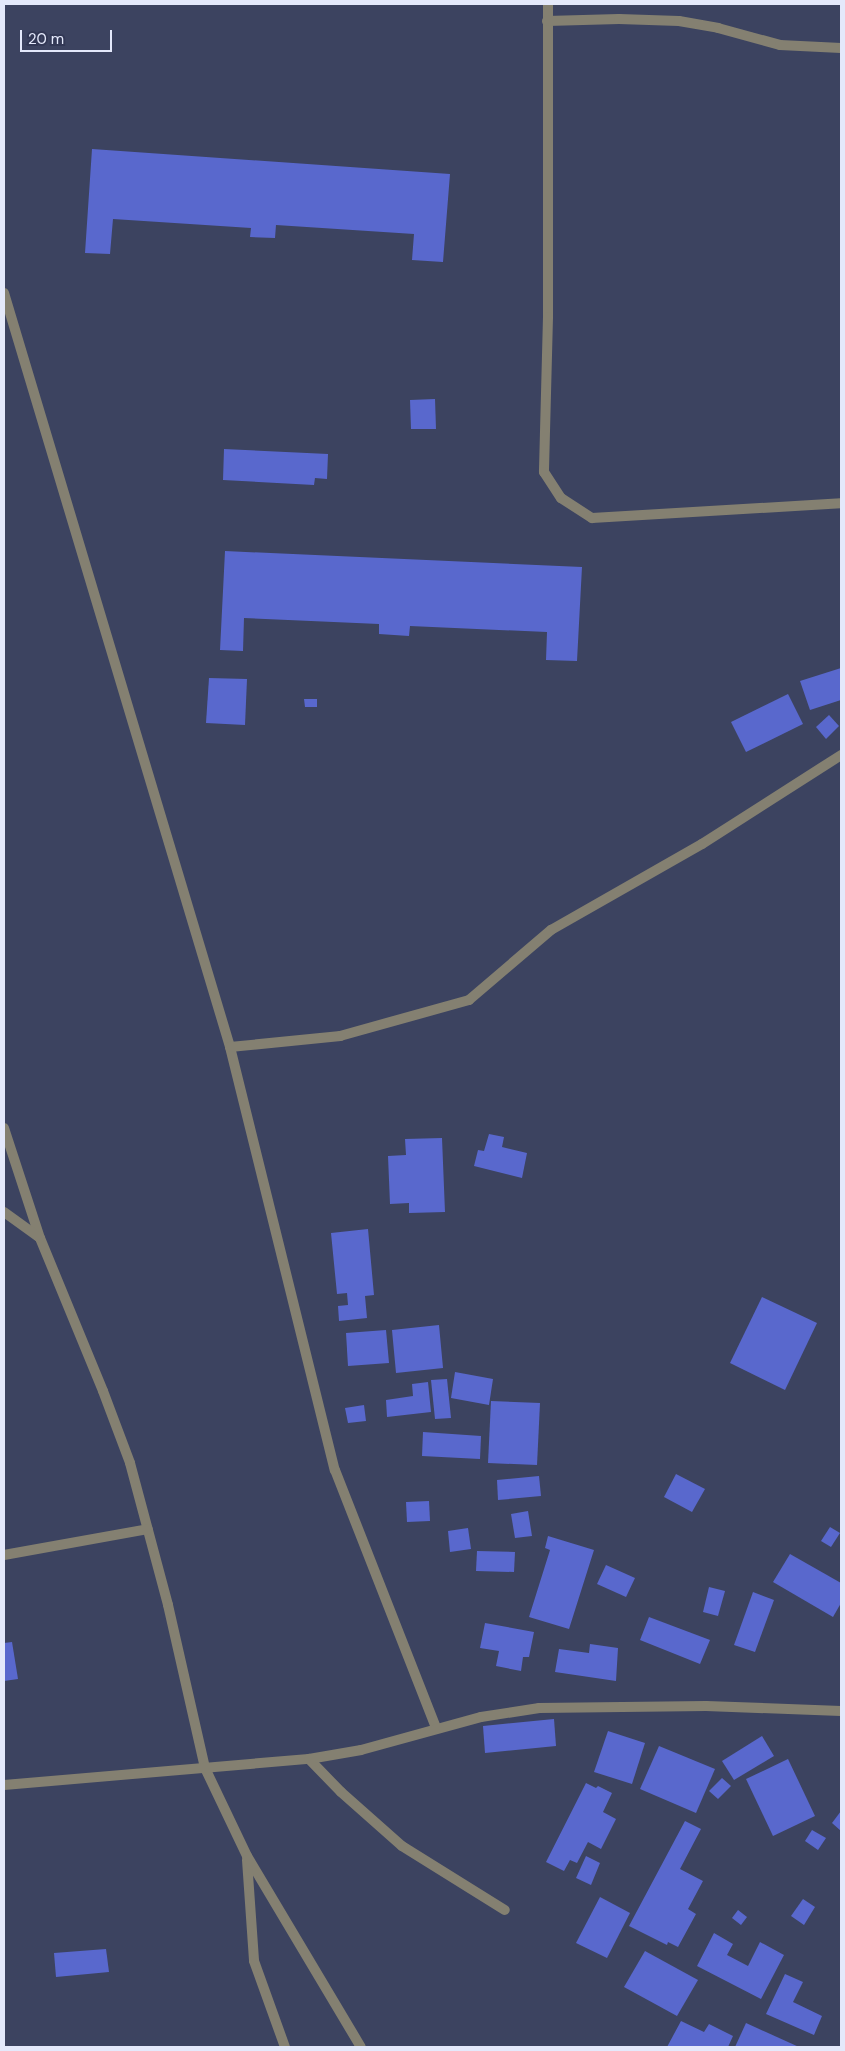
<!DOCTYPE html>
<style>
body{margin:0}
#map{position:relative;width:845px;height:2051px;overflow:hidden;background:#3c4360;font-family:"DM Sans",sans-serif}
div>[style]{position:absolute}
.building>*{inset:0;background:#5968cd}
.lane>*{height:10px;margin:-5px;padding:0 5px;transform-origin:5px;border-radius:5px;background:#848071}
.street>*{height:10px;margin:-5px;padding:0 5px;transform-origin:5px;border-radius:5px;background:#848071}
span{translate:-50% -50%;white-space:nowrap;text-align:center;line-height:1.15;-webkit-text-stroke:4px #323855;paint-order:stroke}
.frame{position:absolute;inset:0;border:5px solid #e4e9fb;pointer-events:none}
.scale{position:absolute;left:20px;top:30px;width:92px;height:22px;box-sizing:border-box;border:2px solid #e4e9fb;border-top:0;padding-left:6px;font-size:15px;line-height:18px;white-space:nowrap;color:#e4e9fb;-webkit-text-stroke:4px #323855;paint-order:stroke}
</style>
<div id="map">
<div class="building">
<div style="clip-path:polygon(92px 149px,450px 174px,443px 262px,412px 260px,414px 234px,276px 225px,275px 238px,250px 237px,251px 228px,113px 219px,110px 254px,85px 253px)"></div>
<div style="clip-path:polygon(435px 399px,436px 429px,411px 429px,410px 400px)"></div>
<div style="clip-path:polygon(224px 449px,328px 454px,327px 479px,315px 478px,314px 485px,223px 480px)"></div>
<div style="clip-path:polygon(225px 551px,582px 567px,577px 661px,546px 660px,547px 632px,410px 626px,409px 636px,379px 634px,379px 624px,244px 618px,243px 651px,220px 650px)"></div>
<div style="clip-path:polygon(841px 668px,841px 700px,810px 710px,800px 681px)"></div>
<div style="clip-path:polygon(209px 678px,247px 679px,245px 725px,206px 723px)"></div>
<div style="clip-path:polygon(788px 694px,803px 724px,746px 752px,731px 722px)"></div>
<div style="clip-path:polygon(304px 699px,317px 699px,317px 707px,305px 707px)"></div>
<div style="clip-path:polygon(829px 715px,839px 726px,826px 739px,816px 727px)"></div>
<div style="clip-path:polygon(489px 1134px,504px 1137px,502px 1147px,527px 1153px,522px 1178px,474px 1166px,478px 1150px,484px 1151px)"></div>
<div style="clip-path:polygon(442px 1138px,445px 1212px,409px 1213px,409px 1203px,390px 1204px,388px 1156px,406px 1155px,405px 1139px)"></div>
<div style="clip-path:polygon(368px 1229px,374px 1295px,365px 1296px,367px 1318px,339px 1321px,338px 1306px,348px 1305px,347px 1293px,337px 1294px,331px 1233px)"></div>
<div style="clip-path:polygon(762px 1297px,817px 1323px,785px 1390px,730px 1363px)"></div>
<div style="clip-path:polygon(439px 1325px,443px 1368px,396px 1373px,392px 1330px)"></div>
<div style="clip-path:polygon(386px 1330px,389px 1363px,348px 1366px,346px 1333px)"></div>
<div style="clip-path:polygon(455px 1372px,493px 1379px,489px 1405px,451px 1398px)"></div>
<div style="clip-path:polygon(447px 1379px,451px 1418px,435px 1419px,431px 1380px)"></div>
<div style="clip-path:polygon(428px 1382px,431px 1412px,387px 1417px,386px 1400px,413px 1396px,412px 1384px)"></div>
<div style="clip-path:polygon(491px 1401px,540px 1403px,537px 1465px,488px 1463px)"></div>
<div style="clip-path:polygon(364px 1405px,366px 1421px,348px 1423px,345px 1408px)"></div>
<div style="clip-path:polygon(423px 1432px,481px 1436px,480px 1459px,422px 1456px)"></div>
<div style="clip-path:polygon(676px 1474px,705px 1489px,692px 1512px,664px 1497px)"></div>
<div style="clip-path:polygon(539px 1476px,541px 1496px,498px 1500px,497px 1480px)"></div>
<div style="clip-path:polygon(429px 1501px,430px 1521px,407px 1522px,406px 1502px)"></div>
<div style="clip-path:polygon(528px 1511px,532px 1536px,515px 1538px,511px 1514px)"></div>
<div style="clip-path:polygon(830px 1527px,840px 1533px,831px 1547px,821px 1541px)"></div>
<div style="clip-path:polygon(468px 1528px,471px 1549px,450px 1552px,448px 1531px)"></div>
<div style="clip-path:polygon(548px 1536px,594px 1550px,569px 1629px,529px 1617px,550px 1550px,545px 1548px)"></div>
<div style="clip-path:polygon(477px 1551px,515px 1552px,514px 1572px,476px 1571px)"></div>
<div style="clip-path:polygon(790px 1554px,841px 1583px,841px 1603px,833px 1617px,773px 1582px)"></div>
<div style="clip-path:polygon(606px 1565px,635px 1578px,626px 1597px,597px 1584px)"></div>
<div style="clip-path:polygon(709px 1587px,725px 1591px,718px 1616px,703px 1612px)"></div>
<div style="clip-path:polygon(753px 1592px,774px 1600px,755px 1652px,734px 1645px)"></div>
<div style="clip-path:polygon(649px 1617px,710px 1640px,700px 1664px,640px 1640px)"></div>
<div style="clip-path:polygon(485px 1623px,534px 1632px,529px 1657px,523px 1657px,521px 1671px,496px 1666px,499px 1651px,480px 1648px)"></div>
<div style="clip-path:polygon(12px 1642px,18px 1679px,4px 1681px,4px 1643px)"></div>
<div style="clip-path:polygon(590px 1644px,618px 1648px,616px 1681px,555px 1672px,559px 1649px,589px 1653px)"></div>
<div style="clip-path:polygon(554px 1719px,556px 1746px,485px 1753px,483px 1726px)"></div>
<div style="clip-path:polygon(608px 1731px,645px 1743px,632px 1784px,594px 1772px)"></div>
<div style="clip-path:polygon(762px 1736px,774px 1756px,734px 1780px,722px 1761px)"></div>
<div style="clip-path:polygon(659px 1746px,715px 1769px,696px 1813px,640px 1789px)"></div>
<div style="clip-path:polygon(788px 1759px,815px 1816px,773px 1836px,746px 1779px)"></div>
<div style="clip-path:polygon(722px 1778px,731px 1786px,718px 1799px,709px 1791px)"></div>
<div style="clip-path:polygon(586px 1783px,596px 1788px,598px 1786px,612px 1793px,603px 1812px,616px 1819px,601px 1849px,588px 1842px,577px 1863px,570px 1860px,564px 1871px,546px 1862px)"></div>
<div style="clip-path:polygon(841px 1811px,841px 1831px,832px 1823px)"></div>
<div style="clip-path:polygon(685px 1821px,701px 1829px,680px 1869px,703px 1881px,688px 1909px,696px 1914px,678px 1947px,668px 1942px,667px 1945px,629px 1926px)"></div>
<div style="clip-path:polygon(812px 1830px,826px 1838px,818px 1850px,805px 1841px)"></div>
<div style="clip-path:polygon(586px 1856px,600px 1863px,591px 1885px,576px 1878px)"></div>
<div style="clip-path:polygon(600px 1897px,630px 1913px,607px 1958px,576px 1943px)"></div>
<div style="clip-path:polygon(803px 1899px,815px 1907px,804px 1925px,791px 1916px)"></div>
<div style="clip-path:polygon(738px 1910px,747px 1917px,741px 1925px,732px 1918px)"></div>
<div style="clip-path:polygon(714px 1933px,733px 1944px,727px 1955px,748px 1966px,760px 1942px,784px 1955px,761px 1999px,697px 1966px)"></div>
<div style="clip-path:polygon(106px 1949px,109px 1972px,56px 1977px,54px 1953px)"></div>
<div style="clip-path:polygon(645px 1951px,698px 1980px,677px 2016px,624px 1987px)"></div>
<div style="clip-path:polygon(785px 1974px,803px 1982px,793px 2002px,822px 2016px,814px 2035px,766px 2014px)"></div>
<div style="clip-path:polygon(681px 2021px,704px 2032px,709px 2024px,733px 2036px,728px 2047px,667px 2047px)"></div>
<div style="clip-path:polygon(746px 2023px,799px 2047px,735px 2047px)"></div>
</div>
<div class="lane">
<div style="left:548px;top:4px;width:313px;rotate:90deg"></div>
<div style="left:548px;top:317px;width:155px;rotate:91.5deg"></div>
<div style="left:544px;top:472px;width:31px;rotate:57deg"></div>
<div style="left:561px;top:498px;width:37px;rotate:33deg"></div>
<div style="left:592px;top:518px;width:249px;rotate:-3.4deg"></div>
<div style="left:547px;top:21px;width:72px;rotate:-1.6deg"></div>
<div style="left:619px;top:19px;width:60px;rotate:1.9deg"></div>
<div style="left:679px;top:21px;width:40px;rotate:10deg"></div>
<div style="left:718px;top:28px;width:64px;rotate:15.3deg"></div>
<div style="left:780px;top:45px;width:61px;rotate:2.8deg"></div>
</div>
<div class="street">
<div style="left:4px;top:293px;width:787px;rotate:73.31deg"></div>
<div style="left:230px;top:1047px;width:436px;rotate:76.1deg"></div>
<div style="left:335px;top:1470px;width:277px;rotate:68.6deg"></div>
<div style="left:230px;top:1047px;width:111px;rotate:-5.7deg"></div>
<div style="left:340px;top:1036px;width:134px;rotate:-15.6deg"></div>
<div style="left:469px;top:1000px;width:108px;rotate:-40.5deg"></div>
<div style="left:551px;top:930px;width:174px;rotate:-29.7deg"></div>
<div style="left:702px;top:844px;width:165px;rotate:-32.6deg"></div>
<div style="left:4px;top:1128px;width:116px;rotate:71.9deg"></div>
<div style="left:40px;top:1238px;width:165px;rotate:67.6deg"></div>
<div style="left:103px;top:1391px;width:77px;rotate:69.4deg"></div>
<div style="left:130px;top:1463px;width:147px;rotate:75deg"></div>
<div style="left:168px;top:1605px;width:167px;rotate:77.2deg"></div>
<div style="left:205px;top:1768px;width:98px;rotate:64.5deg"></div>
<div style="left:247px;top:1856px;width:222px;rotate:59.2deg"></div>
<div style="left:4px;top:1212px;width:44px;rotate:35.8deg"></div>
<div style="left:4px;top:1555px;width:146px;rotate:-10.2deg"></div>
<div style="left:309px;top:1759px;width:46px;rotate:45.9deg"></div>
<div style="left:341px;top:1792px;width:81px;rotate:41.5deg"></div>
<div style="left:402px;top:1846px;width:121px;rotate:31.9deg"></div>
<div style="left:4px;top:1785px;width:306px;rotate:-4.9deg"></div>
<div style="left:309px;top:1759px;width:53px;rotate:-9.8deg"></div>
<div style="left:361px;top:1750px;width:124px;rotate:-15.4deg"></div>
<div style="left:481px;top:1717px;width:59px;rotate:-8.8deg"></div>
<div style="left:539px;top:1708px;width:167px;rotate:-0.7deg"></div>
<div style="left:706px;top:1706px;width:135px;rotate:2.1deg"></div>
<div style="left:247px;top:1860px;width:101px;rotate:86deg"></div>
<div style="left:254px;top:1961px;width:91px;rotate:70.2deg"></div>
</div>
<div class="frame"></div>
<div class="scale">20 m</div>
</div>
